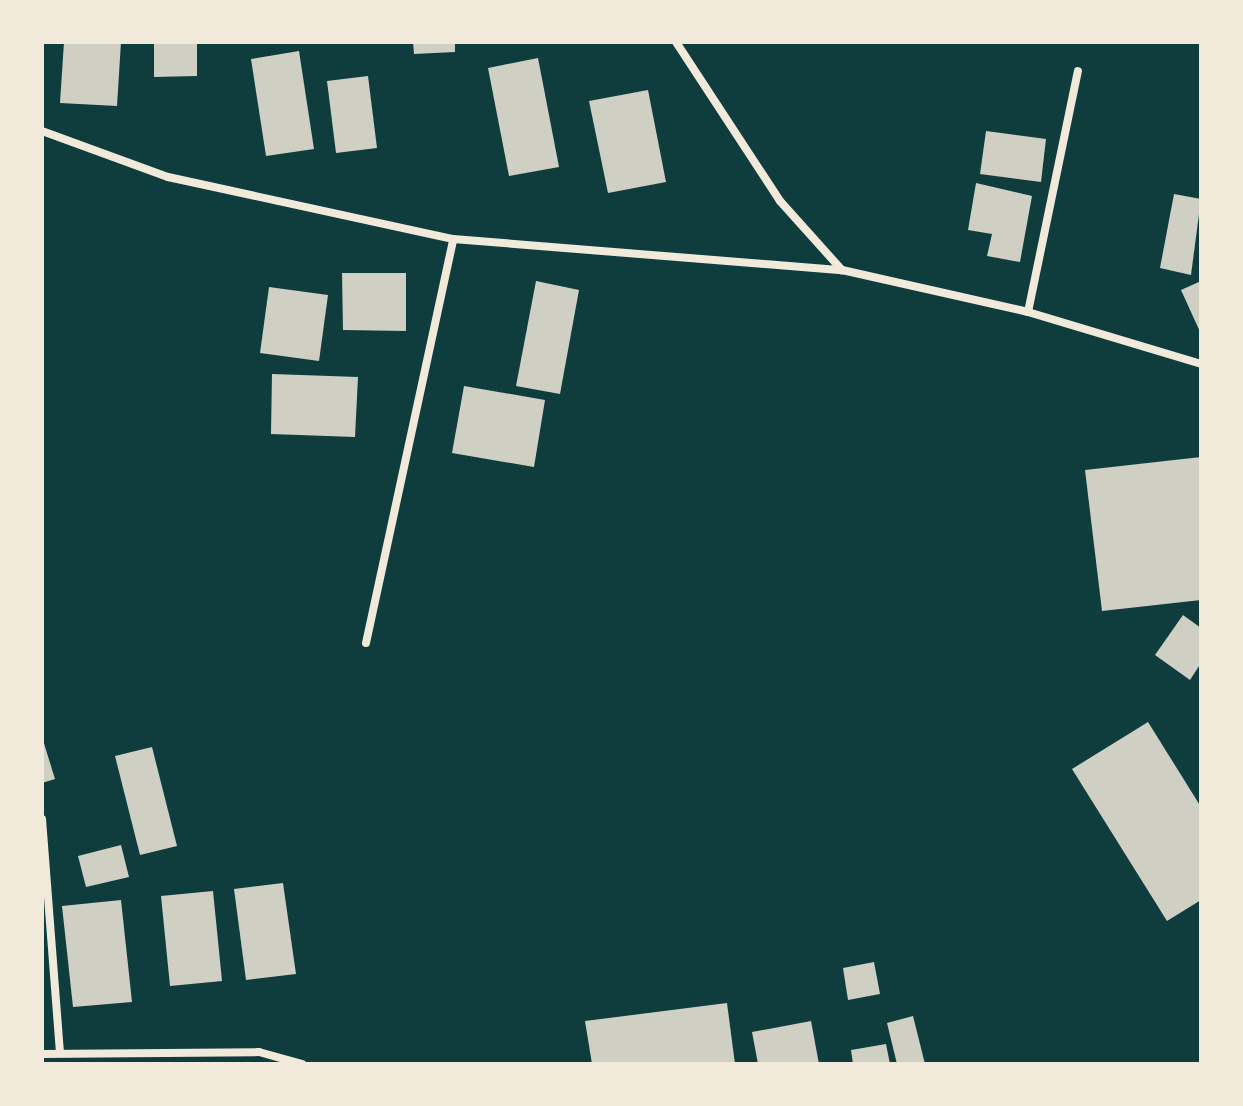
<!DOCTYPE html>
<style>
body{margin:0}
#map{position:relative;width:1243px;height:1106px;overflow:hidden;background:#0f3d3e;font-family:Rubik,sans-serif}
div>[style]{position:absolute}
.building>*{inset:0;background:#cfcfc3}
.minor>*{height:8px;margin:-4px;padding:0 4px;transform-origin:4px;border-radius:4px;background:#f1e9da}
span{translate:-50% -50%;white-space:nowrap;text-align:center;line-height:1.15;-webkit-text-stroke:7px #f1e9da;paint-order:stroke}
.frame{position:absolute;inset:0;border:44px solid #f1e9da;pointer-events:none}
</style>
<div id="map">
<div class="building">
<div style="clip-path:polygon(64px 42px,121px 42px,117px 106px,60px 103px)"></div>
<div style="clip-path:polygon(154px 42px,197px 42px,197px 76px,154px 77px)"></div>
<div style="clip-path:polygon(413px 42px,455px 42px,455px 52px,414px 54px)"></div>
<div style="clip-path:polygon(299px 51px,314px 149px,266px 156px,251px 59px)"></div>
<div style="clip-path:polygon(538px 58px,559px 167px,509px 176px,488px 68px)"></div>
<div style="clip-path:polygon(368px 76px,377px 148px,336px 153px,327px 81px)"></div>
<div style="clip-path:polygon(648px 90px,666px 182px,608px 193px,589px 101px)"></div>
<div style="clip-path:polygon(986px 131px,1046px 139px,1041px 182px,980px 174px)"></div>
<div style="clip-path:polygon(976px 183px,1032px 196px,1020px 262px,987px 256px,992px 234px,968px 230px)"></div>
<div style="clip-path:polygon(1174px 194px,1201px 199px,1191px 275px,1160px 268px)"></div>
<div style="clip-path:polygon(342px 273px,406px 273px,406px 331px,343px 330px)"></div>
<div style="clip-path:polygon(536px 281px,579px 290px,560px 394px,516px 386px)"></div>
<div style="clip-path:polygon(1201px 281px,1201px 334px,1181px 290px)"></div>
<div style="clip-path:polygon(269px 287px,328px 295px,319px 361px,260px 353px)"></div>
<div style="clip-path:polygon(272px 374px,358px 377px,355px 437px,271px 434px)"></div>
<div style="clip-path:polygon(464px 386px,545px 400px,534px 467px,452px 453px)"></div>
<div style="clip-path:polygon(1201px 457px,1201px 600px,1102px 611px,1085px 470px)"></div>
<div style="clip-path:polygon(1183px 615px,1201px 628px,1201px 663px,1190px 680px,1155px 655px)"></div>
<div style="clip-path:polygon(1148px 722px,1201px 807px,1201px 900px,1167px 921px,1072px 769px)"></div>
<div style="clip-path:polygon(42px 737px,55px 779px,42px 783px)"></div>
<div style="clip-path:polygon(152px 747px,177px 846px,140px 855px,115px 756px)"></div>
<div style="clip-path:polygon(121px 845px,129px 877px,86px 887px,78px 856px)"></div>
<div style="clip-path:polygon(283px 883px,296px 974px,246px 980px,234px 889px)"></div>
<div style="clip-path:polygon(213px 891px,222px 981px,170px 986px,161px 896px)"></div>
<div style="clip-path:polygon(121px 900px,132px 1002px,73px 1007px,62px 906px)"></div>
<div style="clip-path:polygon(874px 962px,880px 994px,848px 1000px,843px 968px)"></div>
<div style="clip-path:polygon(727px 1003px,735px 1064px,592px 1064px,585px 1021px)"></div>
<div style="clip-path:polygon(913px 1016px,925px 1064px,897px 1064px,887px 1023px)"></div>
<div style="clip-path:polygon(811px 1021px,819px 1064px,758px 1064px,752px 1032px)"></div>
<div style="clip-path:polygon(886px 1044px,890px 1064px,853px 1064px,851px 1050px)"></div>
</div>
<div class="minor">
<div style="left:676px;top:42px;width:190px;rotate:56.8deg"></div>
<div style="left:780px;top:201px;width:93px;rotate:48.1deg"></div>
<div style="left:42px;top:131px;width:134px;rotate:20.1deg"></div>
<div style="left:168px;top:177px;width:292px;rotate:12.3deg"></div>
<div style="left:453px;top:239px;width:390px;rotate:4.6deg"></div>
<div style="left:842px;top:270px;width:191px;rotate:12.7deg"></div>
<div style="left:1028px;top:312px;width:181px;rotate:16.7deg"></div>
<div style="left:1028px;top:312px;width:246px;rotate:-78.3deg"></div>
<div style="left:366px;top:643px;width:413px;rotate:-77.8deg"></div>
<div style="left:42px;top:819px;width:234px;rotate:85.6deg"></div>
<div style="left:42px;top:1054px;width:217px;rotate:-0.5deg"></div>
<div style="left:259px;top:1052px;width:45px;rotate:15.6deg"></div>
</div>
<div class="frame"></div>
</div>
